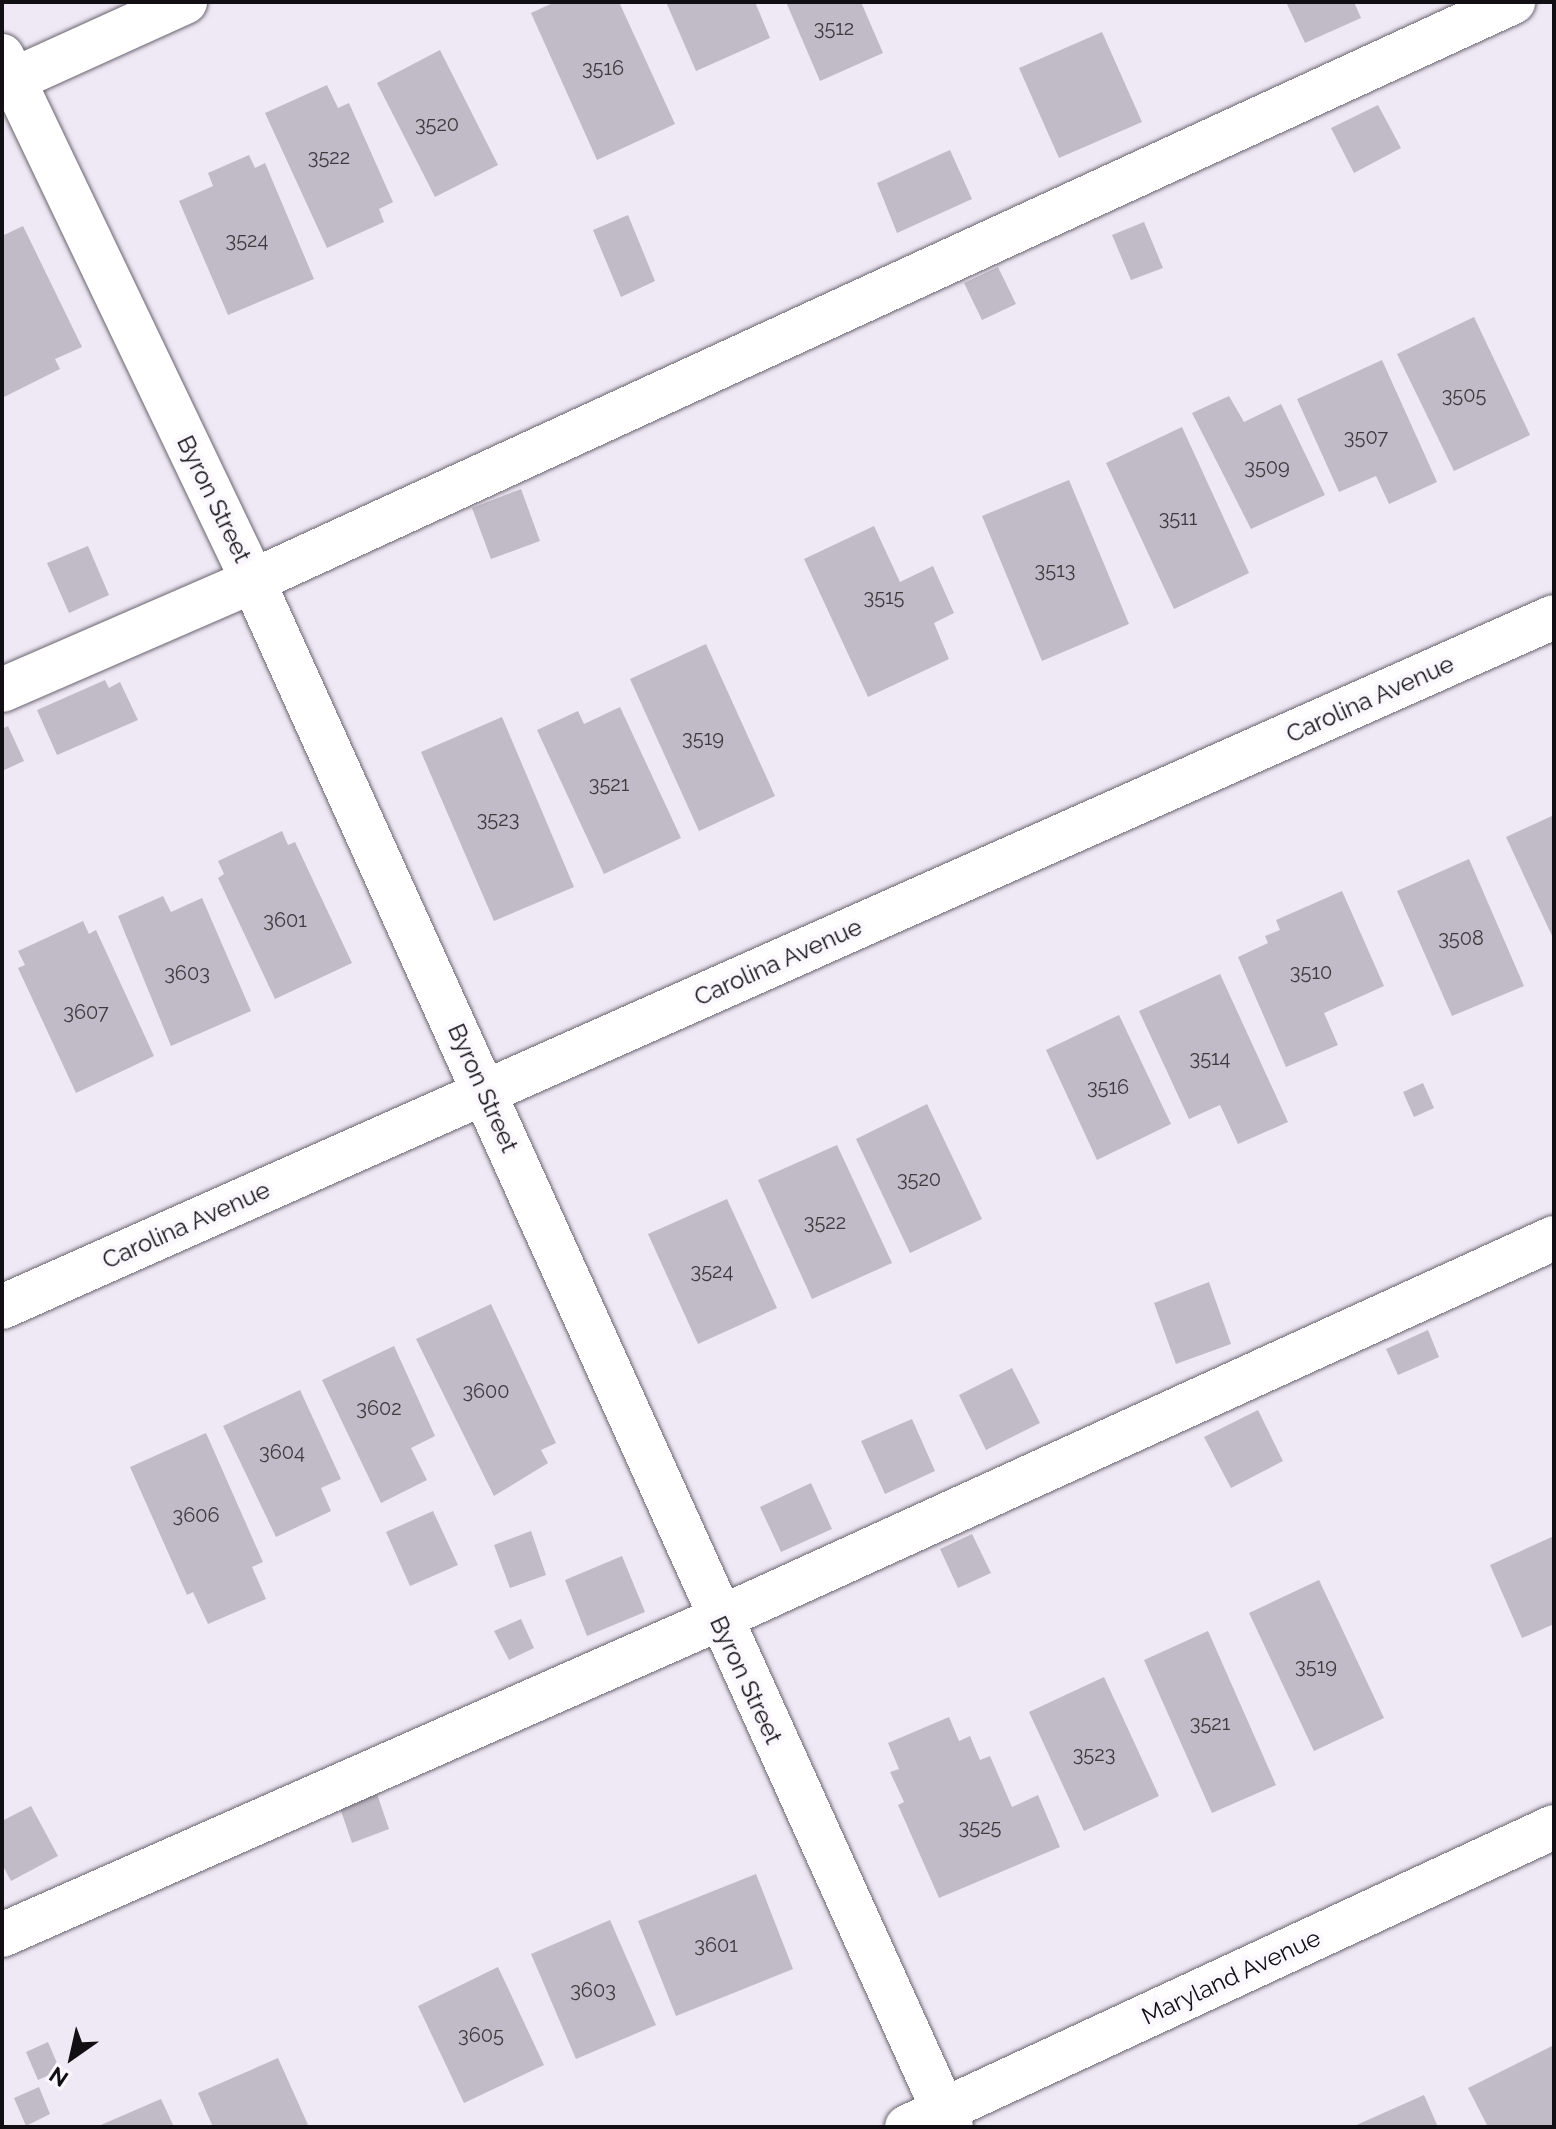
<!DOCTYPE html>
<style>
body{margin:0}
#map{position:relative;width:1556px;height:2129px;overflow:hidden;background:#efe9f5;font-family:Raleway,sans-serif}
div>[style]{position:absolute}
.building>*{inset:0;background:#c0bbc6}
.roads{filter:drop-shadow(0 0 2px #69646e) drop-shadow(0 0 2px #69646e)}
.minor>*{height:44px;margin:-22px;padding:0 22px;transform-origin:22px;border-radius:22px;background:#fff}
span{translate:-50% -50%;white-space:nowrap;text-align:center;line-height:1.15;-webkit-text-stroke:8px #fbf7fe;paint-order:stroke}
.number-label{font-size:20px;color:#3d3a40}
.number-label span{-webkit-text-stroke-width:0}
.street-label{font-size:24px;color:#110f13}
.frame{position:absolute;inset:0;border:4px solid #110f13;pointer-events:none}
.north{position:absolute;left:32px;top:2017px;width:80px;height:80px;-webkit-text-stroke:6px #fbf7fe;paint-order:stroke;rotate:214deg;font-size:22px;font-weight:700;line-height:32px;text-align:center;color:#110f13}
.north::after{content:'';display:block;margin:auto;width:28px;height:36px;background:#110f13;clip-path:polygon(50% 0,100% 100%,50% 72%,0 100%)}
</style>
<div id="map">
<div class="building">
<div style="clip-path:polygon(555px 2px,619px 2px,675px 124px,597px 160px,531px 13px)"></div>
<div style="clip-path:polygon(666px 2px,755px 2px,770px 38px,696px 71px)"></div>
<div style="clip-path:polygon(786px 2px,861px 2px,883px 53px,820px 81px)"></div>
<div style="clip-path:polygon(1286px 2px,1354px 2px,1361px 18px,1305px 43px)"></div>
<div style="clip-path:polygon(1102px 32px,1142px 122px,1059px 158px,1019px 68px)"></div>
<div style="clip-path:polygon(440px 50px,498px 165px,435px 197px,377px 83px)"></div>
<div style="clip-path:polygon(327px 85px,338px 108px,349px 103px,393px 202px,379px 209px,384px 222px,327px 248px,265px 113px)"></div>
<div style="clip-path:polygon(1378px 105px,1401px 148px,1354px 173px,1331px 128px)"></div>
<div style="clip-path:polygon(950px 150px,972px 199px,897px 233px,877px 183px)"></div>
<div style="clip-path:polygon(249px 155px,255px 168px,265px 163px,314px 279px,228px 315px,179px 201px,213px 186px,208px 173px)"></div>
<div style="clip-path:polygon(628px 215px,655px 281px,621px 297px,593px 230px)"></div>
<div style="clip-path:polygon(1144px 222px,1163px 268px,1131px 280px,1112px 235px)"></div>
<div style="clip-path:polygon(23px 226px,82px 347px,55px 359px,60px 369px,2px 398px,2px 236px)"></div>
<div style="clip-path:polygon(998px 267px,1016px 304px,982px 320px,964px 283px)"></div>
<div style="clip-path:polygon(1474px 317px,1530px 435px,1454px 471px,1397px 354px)"></div>
<div style="clip-path:polygon(1382px 360px,1437px 482px,1389px 504px,1376px 476px,1339px 492px,1297px 399px)"></div>
<div style="clip-path:polygon(1229px 396px,1244px 422px,1281px 404px,1325px 495px,1251px 529px,1192px 413px)"></div>
<div style="clip-path:polygon(1182px 427px,1249px 573px,1174px 609px,1106px 463px)"></div>
<div style="clip-path:polygon(1069px 480px,1129px 624px,1042px 661px,982px 516px)"></div>
<div style="clip-path:polygon(521px 489px,540px 541px,491px 559px,472px 508px)"></div>
<div style="clip-path:polygon(874px 526px,900px 582px,933px 566px,954px 613px,934px 623px,949px 659px,868px 697px,804px 559px)"></div>
<div style="clip-path:polygon(88px 546px,109px 595px,69px 613px,47px 563px)"></div>
<div style="clip-path:polygon(706px 644px,775px 796px,699px 831px,630px 679px)"></div>
<div style="clip-path:polygon(105px 680px,109px 688px,120px 682px,138px 720px,57px 755px,37px 710px)"></div>
<div style="clip-path:polygon(620px 707px,681px 838px,604px 874px,537px 730px,578px 711px,584px 724px)"></div>
<div style="clip-path:polygon(502px 717px,574px 887px,494px 921px,421px 752px)"></div>
<div style="clip-path:polygon(8px 726px,24px 761px,2px 771px,2px 729px)"></div>
<div style="clip-path:polygon(1554px 815px,1554px 940px,1506px 837px)"></div>
<div style="clip-path:polygon(282px 831px,288px 845px,295px 842px,352px 963px,275px 999px,218px 878px,224px 874px,218px 861px)"></div>
<div style="clip-path:polygon(1469px 859px,1524px 986px,1452px 1016px,1397px 891px)"></div>
<div style="clip-path:polygon(1342px 891px,1384px 986px,1324px 1013px,1338px 1045px,1286px 1067px,1238px 957px,1268px 943px,1265px 936px,1280px 930px,1276px 920px)"></div>
<div style="clip-path:polygon(163px 896px,171px 912px,202px 898px,251px 1011px,171px 1046px,118px 916px)"></div>
<div style="clip-path:polygon(83px 921px,89px 934px,96px 930px,154px 1056px,76px 1093px,18px 968px,25px 965px,18px 951px)"></div>
<div style="clip-path:polygon(1220px 974px,1288px 1122px,1238px 1144px,1220px 1105px,1189px 1119px,1139px 1011px)"></div>
<div style="clip-path:polygon(1119px 1015px,1171px 1124px,1097px 1160px,1046px 1050px)"></div>
<div style="clip-path:polygon(1423px 1083px,1434px 1108px,1414px 1117px,1403px 1092px)"></div>
<div style="clip-path:polygon(927px 1104px,982px 1219px,910px 1253px,856px 1139px)"></div>
<div style="clip-path:polygon(837px 1145px,892px 1263px,812px 1299px,758px 1180px)"></div>
<div style="clip-path:polygon(727px 1199px,777px 1308px,698px 1344px,648px 1234px)"></div>
<div style="clip-path:polygon(1209px 1282px,1231px 1344px,1176px 1364px,1154px 1303px)"></div>
<div style="clip-path:polygon(491px 1304px,556px 1443px,541px 1450px,548px 1463px,494px 1496px,416px 1339px)"></div>
<div style="clip-path:polygon(1428px 1330px,1439px 1357px,1398px 1375px,1386px 1349px)"></div>
<div style="clip-path:polygon(394px 1346px,435px 1436px,411px 1448px,427px 1480px,381px 1503px,322px 1380px)"></div>
<div style="clip-path:polygon(1012px 1368px,1040px 1423px,986px 1450px,959px 1395px)"></div>
<div style="clip-path:polygon(300px 1390px,341px 1479px,321px 1488px,331px 1511px,276px 1537px,223px 1426px)"></div>
<div style="clip-path:polygon(1258px 1410px,1283px 1461px,1231px 1488px,1204px 1437px)"></div>
<div style="clip-path:polygon(912px 1419px,935px 1471px,885px 1494px,861px 1441px)"></div>
<div style="clip-path:polygon(206px 1433px,263px 1562px,252px 1567px,266px 1599px,208px 1624px,193px 1592px,187px 1595px,130px 1467px)"></div>
<div style="clip-path:polygon(811px 1483px,832px 1529px,781px 1552px,760px 1507px)"></div>
<div style="clip-path:polygon(433px 1511px,458px 1565px,410px 1586px,386px 1532px)"></div>
<div style="clip-path:polygon(531px 1531px,546px 1575px,510px 1588px,494px 1545px)"></div>
<div style="clip-path:polygon(972px 1534px,991px 1573px,958px 1588px,940px 1549px)"></div>
<div style="clip-path:polygon(1554px 1536px,1554px 1624px,1522px 1638px,1490px 1565px)"></div>
<div style="clip-path:polygon(622px 1556px,645px 1612px,587px 1636px,565px 1580px)"></div>
<div style="clip-path:polygon(1319px 1580px,1384px 1718px,1314px 1751px,1249px 1613px)"></div>
<div style="clip-path:polygon(521px 1619px,534px 1648px,509px 1660px,494px 1631px)"></div>
<div style="clip-path:polygon(1208px 1631px,1276px 1785px,1212px 1813px,1144px 1660px)"></div>
<div style="clip-path:polygon(1104px 1677px,1159px 1796px,1084px 1831px,1029px 1712px)"></div>
<div style="clip-path:polygon(949px 1717px,959px 1741px,970px 1736px,980px 1760px,990px 1756px,1012px 1807px,1038px 1795px,1060px 1847px,939px 1898px,898px 1805px,904px 1802px,890px 1772px,899px 1769px,888px 1743px)"></div>
<div style="clip-path:polygon(375px 1788px,389px 1829px,352px 1843px,338px 1802px)"></div>
<div style="clip-path:polygon(31px 1806px,58px 1856px,11px 1881px,2px 1864px,2px 1821px)"></div>
<div style="clip-path:polygon(756px 1874px,793px 1969px,676px 2016px,638px 1921px)"></div>
<div style="clip-path:polygon(610px 1920px,656px 2025px,576px 2059px,531px 1954px)"></div>
<div style="clip-path:polygon(498px 1967px,544px 2065px,464px 2103px,418px 2006px)"></div>
<div style="clip-path:polygon(48px 2042px,60px 2070px,38px 2080px,26px 2052px)"></div>
<div style="clip-path:polygon(1554px 2045px,1554px 2127px,1488px 2127px,1468px 2088px)"></div>
<div style="clip-path:polygon(278px 2058px,309px 2127px,213px 2127px,198px 2093px)"></div>
<div style="clip-path:polygon(39px 2087px,50px 2114px,26px 2126px,14px 2098px)"></div>
<div style="clip-path:polygon(1424px 2095px,1438px 2127px,1352px 2127px)"></div>
<div style="clip-path:polygon(161px 2099px,174px 2127px,96px 2127px)"></div>
</div>
<div class="roads">
<div class="minor">
<div style="left:2px;top:56px;width:582px;rotate:64.45deg"></div>
<div style="left:253px;top:581px;width:1696px;rotate:65.7deg"></div>
<div style="left:2px;top:85px;width:201px;rotate:-24.4deg"></div>
<div style="left:2px;top:690px;width:274px;rotate:-23.5deg"></div>
<div style="left:253px;top:581px;width:1387px;rotate:-24.68deg"></div>
<div style="left:2px;top:1307px;width:1698px;rotate:-23.97deg"></div>
<div style="left:2px;top:1935px;width:783px;rotate:-23.81deg"></div>
<div style="left:718px;top:1619px;width:919px;rotate:-24.5deg"></div>
<div style="left:907px;top:2127px;width:713px;rotate:-24.88deg"></div>
</div>
</div>
<div class="number-label">
<span style="left:834px;top:28px">3512</span>
<span style="left:603px;top:68px">3516</span>
<span style="left:437px;top:124px">3520</span>
<span style="left:329px;top:157px">3522</span>
<span style="left:247px;top:240px">3524</span>
<span style="left:1464px;top:395px">3505</span>
<span style="left:1366px;top:437px">3507</span>
<span style="left:1267px;top:467px">3509</span>
<span style="left:1178px;top:518px">3511</span>
<span style="left:1055px;top:570px">3513</span>
<span style="left:884px;top:597px">3515</span>
<span style="left:703px;top:738px">3519</span>
<span style="left:609px;top:784px">3521</span>
<span style="left:498px;top:819px">3523</span>
<span style="left:285px;top:920px">3601</span>
<span style="left:1461px;top:938px">3508</span>
<span style="left:1311px;top:972px">3510</span>
<span style="left:187px;top:973px">3603</span>
<span style="left:86px;top:1012px">3607</span>
<span style="left:1210px;top:1058px">3514</span>
<span style="left:1108px;top:1087px">3516</span>
<span style="left:919px;top:1179px">3520</span>
<span style="left:825px;top:1222px">3522</span>
<span style="left:712px;top:1271px">3524</span>
<span style="left:486px;top:1391px">3600</span>
<span style="left:379px;top:1408px">3602</span>
<span style="left:282px;top:1452px">3604</span>
<span style="left:196px;top:1515px">3606</span>
<span style="left:1316px;top:1666px">3519</span>
<span style="left:1210px;top:1723px">3521</span>
<span style="left:1094px;top:1754px">3523</span>
<span style="left:980px;top:1827px">3525</span>
<span style="left:716px;top:1945px">3601</span>
<span style="left:593px;top:1990px">3603</span>
<span style="left:481px;top:2035px">3605</span>
</div>
<div class="street-label">
<span style="left:214px;top:499px;rotate:64deg">Byron Street</span>
<span style="left:1370px;top:699px;rotate:-24deg">Carolina Avenue</span>
<span style="left:778px;top:962px;rotate:-24deg">Carolina Avenue</span>
<span style="left:483px;top:1088px;rotate:66deg">Byron Street</span>
<span style="left:186px;top:1225px;rotate:-24deg">Carolina Avenue</span>
<span style="left:746px;top:1680px;rotate:65deg">Byron Street</span>
<span style="left:1231px;top:1977px;rotate:-25deg">Maryland Avenue</span>
</div>
<div class="frame"></div>
<div class="north">N</div>
</div>
